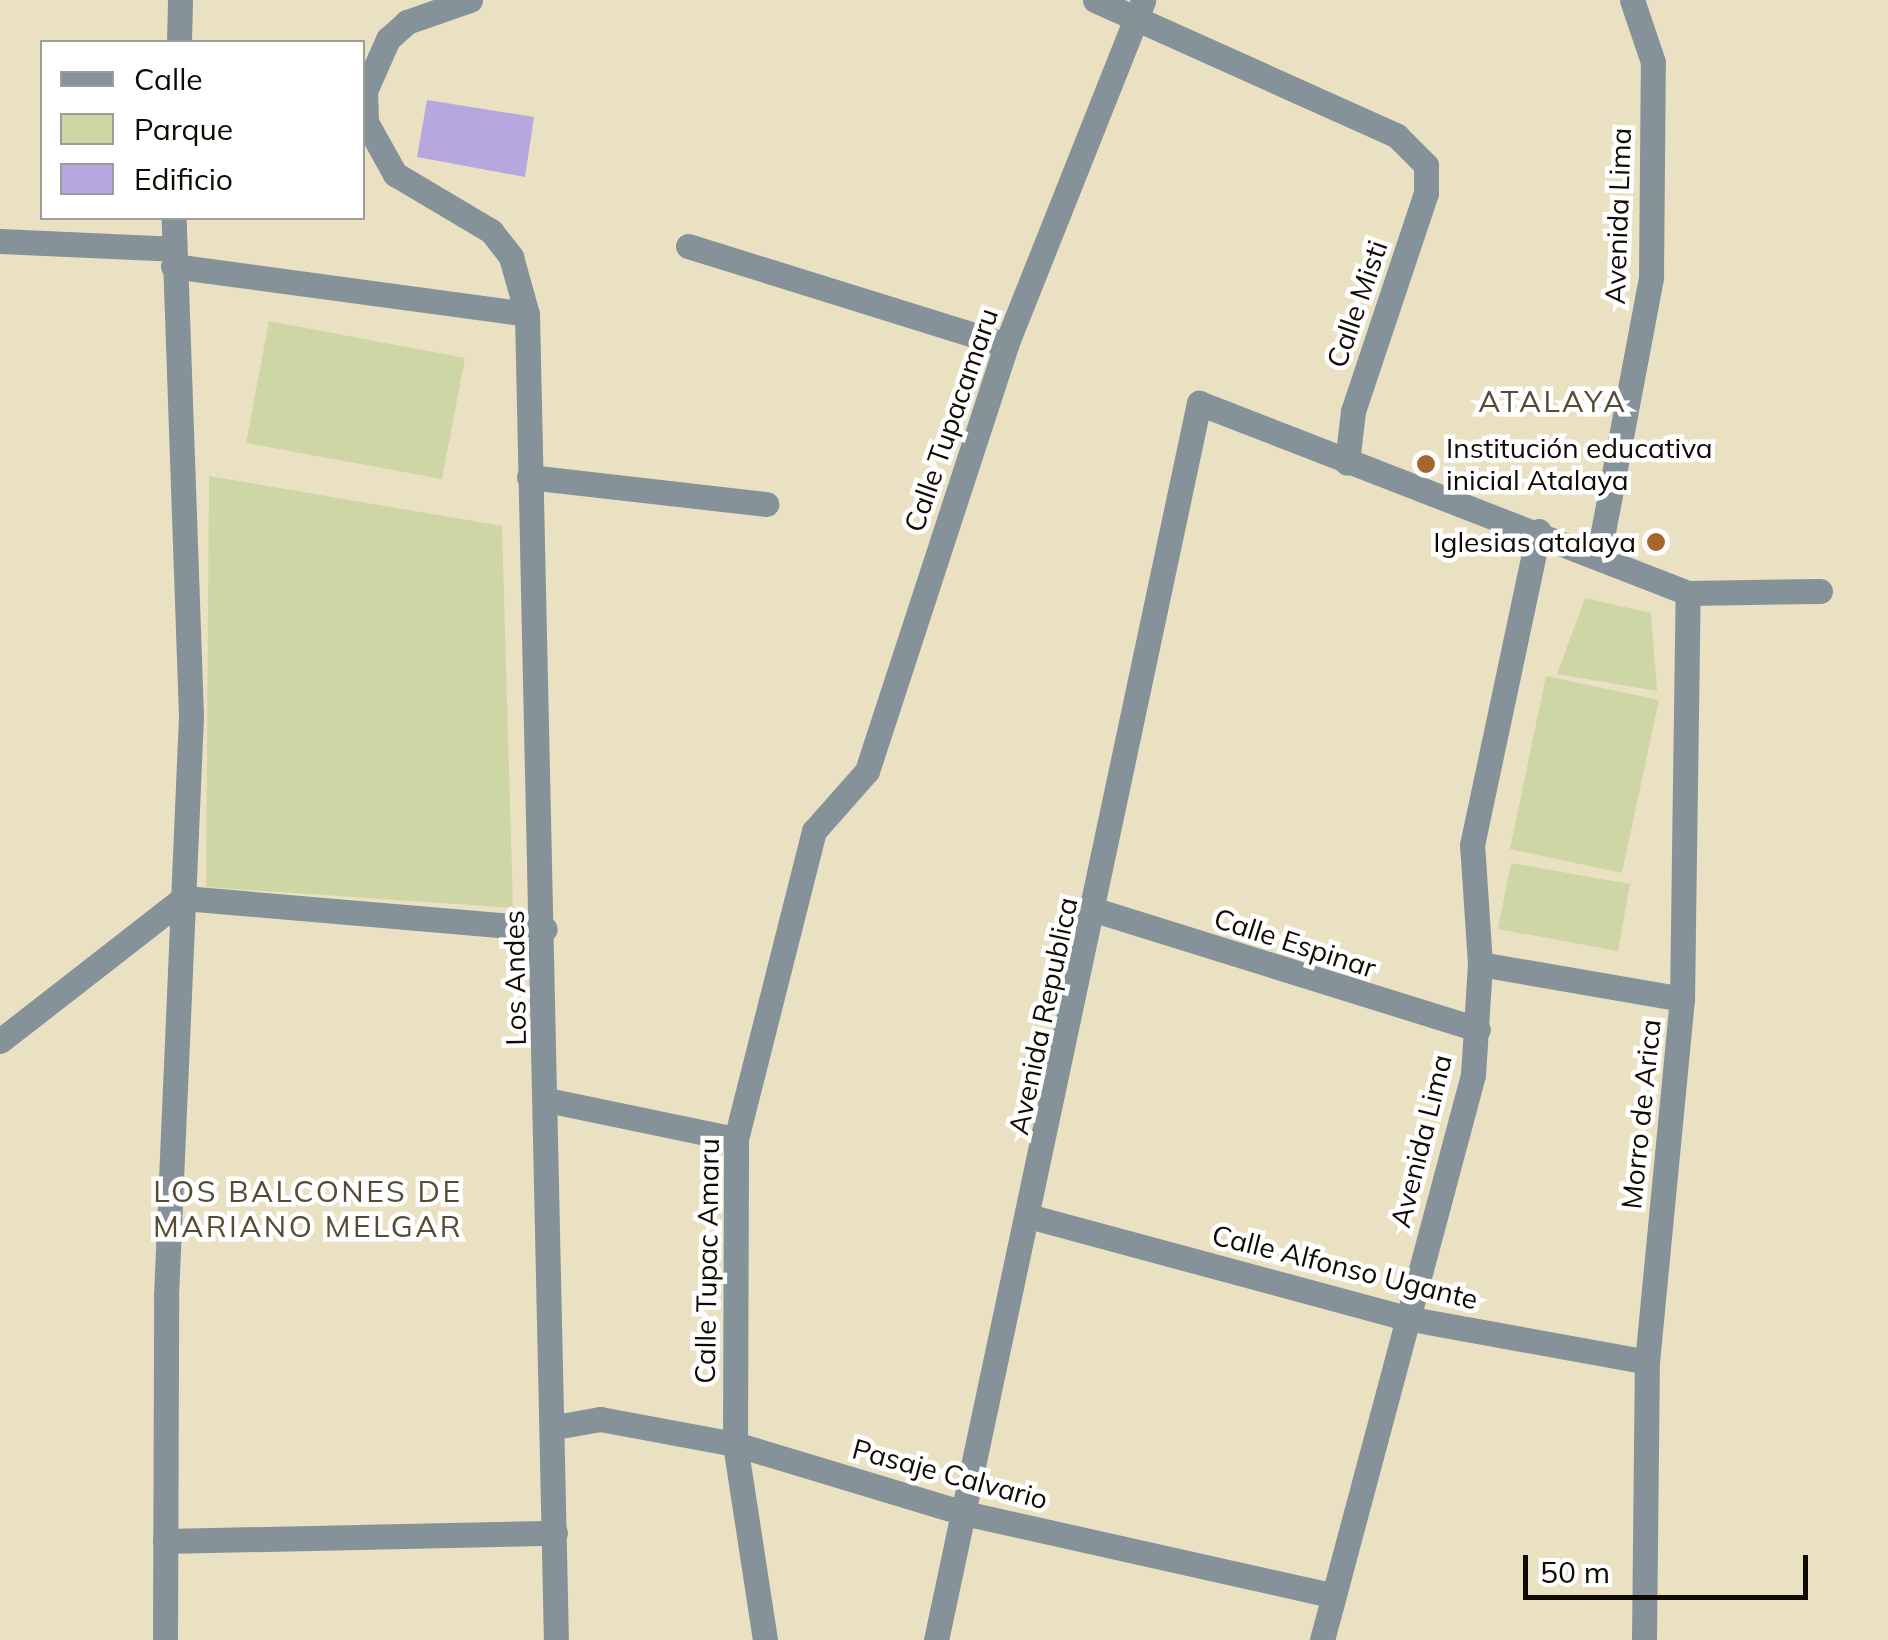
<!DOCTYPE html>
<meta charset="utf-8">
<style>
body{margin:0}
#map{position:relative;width:1888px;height:1640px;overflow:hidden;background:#eae0c2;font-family:Mulish,sans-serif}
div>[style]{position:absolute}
.green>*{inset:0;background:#ced6a6}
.building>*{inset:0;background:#b6a8df}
.minor>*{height:25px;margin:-12.5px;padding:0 12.5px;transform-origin:12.5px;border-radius:12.5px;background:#859299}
.dots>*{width:28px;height:28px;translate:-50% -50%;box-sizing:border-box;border:5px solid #fff;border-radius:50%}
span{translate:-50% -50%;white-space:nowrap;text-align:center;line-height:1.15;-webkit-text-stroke:9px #fff;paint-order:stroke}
.street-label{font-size:28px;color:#0f0b03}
.poi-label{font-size:28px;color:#0f0b03}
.left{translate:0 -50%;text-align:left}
.right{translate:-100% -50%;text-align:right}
.neighbourhood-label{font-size:30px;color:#554d33;letter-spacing:2.5px}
.legend{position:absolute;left:40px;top:40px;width:325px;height:180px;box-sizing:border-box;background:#fff;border:2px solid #9f9d9a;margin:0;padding:12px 18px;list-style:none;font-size:30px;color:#0f0b03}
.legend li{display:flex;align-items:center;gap:20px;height:50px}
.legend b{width:50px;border:2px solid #9f9d9a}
.scale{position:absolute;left:1523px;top:1555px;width:285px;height:45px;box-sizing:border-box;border:5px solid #0f0b03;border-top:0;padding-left:12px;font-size:30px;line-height:35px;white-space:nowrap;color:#0f0b03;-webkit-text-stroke:8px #fff;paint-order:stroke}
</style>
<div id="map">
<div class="green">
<div style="clip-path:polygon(269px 321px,465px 358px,442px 479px,246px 443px)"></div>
<div style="clip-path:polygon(209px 476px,502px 526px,513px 908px,206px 887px)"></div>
<div style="clip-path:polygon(1585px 598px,1651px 613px,1657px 691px,1557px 674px)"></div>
<div style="clip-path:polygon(1546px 676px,1659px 700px,1622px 873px,1510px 849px)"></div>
<div style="clip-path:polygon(1511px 863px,1630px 884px,1618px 951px,1498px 929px)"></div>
</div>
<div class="building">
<div style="clip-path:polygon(427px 100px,534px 117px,525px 177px,417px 157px)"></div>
</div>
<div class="minor">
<div style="left:470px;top:0;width:67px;rotate:160.8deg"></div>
<div style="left:407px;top:22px;width:25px;rotate:138deg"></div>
<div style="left:388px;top:39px;width:57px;rotate:113.9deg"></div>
<div style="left:365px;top:91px;width:31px;rotate:88deg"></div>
<div style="left:366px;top:122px;width:60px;rotate:60.9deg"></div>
<div style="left:395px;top:174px;width:112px;rotate:30.7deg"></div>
<div style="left:491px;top:231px;width:33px;rotate:52deg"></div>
<div style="left:511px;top:257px;width:59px;rotate:74.3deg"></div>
<div style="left:527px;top:314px;width:1326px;rotate:88.75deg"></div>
<div style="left:1095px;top:0;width:331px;rotate:24.2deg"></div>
<div style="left:1397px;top:136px;width:41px;rotate:45deg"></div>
<div style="left:1426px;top:165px;width:28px;rotate:90deg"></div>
<div style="left:1426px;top:193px;width:230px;rotate:108.5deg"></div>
<div style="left:1353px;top:411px;width:52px;rotate:96.6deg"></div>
<div style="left:179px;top:42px;width:42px;rotate:-88.6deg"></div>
<div style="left:0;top:241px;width:173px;rotate:2.6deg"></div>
<div style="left:688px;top:246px;width:333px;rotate:17.3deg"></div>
<div style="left:173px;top:266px;width:357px;rotate:7.7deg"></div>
<div style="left:529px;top:477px;width:239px;rotate:6.5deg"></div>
<div style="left:1599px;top:553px;width:281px;rotate:-79.3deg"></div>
<div style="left:1651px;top:277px;width:215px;rotate:-89.5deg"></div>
<div style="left:1653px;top:62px;width:65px;rotate:-108.7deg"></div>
<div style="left:1095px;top:910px;width:401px;rotate:17.3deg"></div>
<div style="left:1480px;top:964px;width:205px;rotate:9.8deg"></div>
<div style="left:0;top:1041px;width:233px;rotate:-37.9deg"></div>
<div style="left:184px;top:898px;width:362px;rotate:4.9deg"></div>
<div style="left:547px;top:1100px;width:193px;rotate:11.7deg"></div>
<div style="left:1032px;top:1217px;width:387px;rotate:15.1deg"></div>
<div style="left:1406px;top:1318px;width:245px;rotate:10.3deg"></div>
<div style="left:555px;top:1427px;width:46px;rotate:-10.1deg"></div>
<div style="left:600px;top:1419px;width:137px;rotate:10.5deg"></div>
<div style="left:735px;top:1444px;width:239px;rotate:16.8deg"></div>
<div style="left:964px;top:1513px;width:376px;rotate:12.6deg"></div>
<div style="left:165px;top:1541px;width:390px;rotate:-1.2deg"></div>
<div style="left:165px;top:1640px;width:344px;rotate:-89.8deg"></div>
<div style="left:166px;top:1296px;width:581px;rotate:-87.53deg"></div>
<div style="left:191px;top:716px;width:498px;rotate:-92deg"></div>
<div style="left:765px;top:1640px;width:198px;rotate:-98.7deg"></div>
<div style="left:735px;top:1444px;width:305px;rotate:-89.8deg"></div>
<div style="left:736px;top:1139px;width:318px;rotate:-75.8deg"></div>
<div style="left:814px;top:831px;width:80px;rotate:-48.5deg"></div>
<div style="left:867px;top:771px;width:448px;rotate:-71.9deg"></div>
<div style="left:1006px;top:345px;width:371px;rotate:-68.3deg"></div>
<div style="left:936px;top:1640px;width:1265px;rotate:-78deg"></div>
<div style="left:1199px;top:403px;width:525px;rotate:21.23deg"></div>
<div style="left:1688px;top:593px;width:132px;rotate:-0.9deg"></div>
<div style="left:1322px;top:1640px;width:585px;rotate:-75.04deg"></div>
<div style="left:1473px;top:1075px;width:111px;rotate:-86.4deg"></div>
<div style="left:1480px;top:964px;width:119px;rotate:-93.8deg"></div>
<div style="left:1472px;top:845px;width:321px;rotate:-78deg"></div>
<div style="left:1644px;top:1640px;width:278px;rotate:-89.4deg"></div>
<div style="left:1647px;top:1362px;width:365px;rotate:-84.5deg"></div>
<div style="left:1682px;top:999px;width:406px;rotate:-89.2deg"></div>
</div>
<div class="dots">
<div style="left:1426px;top:464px;background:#a6672f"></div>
<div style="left:1656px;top:542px;background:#a6672f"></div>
</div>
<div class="street-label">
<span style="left:1618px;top:216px;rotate:-88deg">Avenida Lima</span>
<span style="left:1357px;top:304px;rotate:-71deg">Calle Misti</span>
<span style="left:951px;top:420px;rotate:-71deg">Calle Tupacamaru</span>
<span style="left:1295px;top:943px;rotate:18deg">Calle Espinar</span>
<span style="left:515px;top:978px;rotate:-91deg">Los Andes</span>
<span style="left:1043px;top:1016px;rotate:-78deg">Avenida Republica</span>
<span style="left:1641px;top:1114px;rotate:-84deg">Morro de Arica</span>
<span style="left:1421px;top:1141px;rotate:-76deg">Avenida Lima</span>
<span style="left:707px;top:1261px;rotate:-89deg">Calle Tupac Amaru</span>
<span style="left:1345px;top:1267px;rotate:14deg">Calle Alfonso Ugante</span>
<span style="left:950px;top:1474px;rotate:15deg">Pasaje Calvario</span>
</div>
<div class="poi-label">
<span class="left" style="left:1446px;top:464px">Institución educativa<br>inicial Atalaya</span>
<span class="right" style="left:1636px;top:542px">Iglesias atalaya</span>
</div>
<div class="neighbourhood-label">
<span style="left:1553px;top:401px">ATALAYA</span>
<span style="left:308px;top:1208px">LOS BALCONES DE<br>MARIANO MELGAR</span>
</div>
<ul class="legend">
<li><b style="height:12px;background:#859299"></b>Calle</li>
<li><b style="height:28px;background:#ced6a6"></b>Parque</li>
<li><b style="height:28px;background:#b6a8df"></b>Edificio</li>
</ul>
<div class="scale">50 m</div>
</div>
